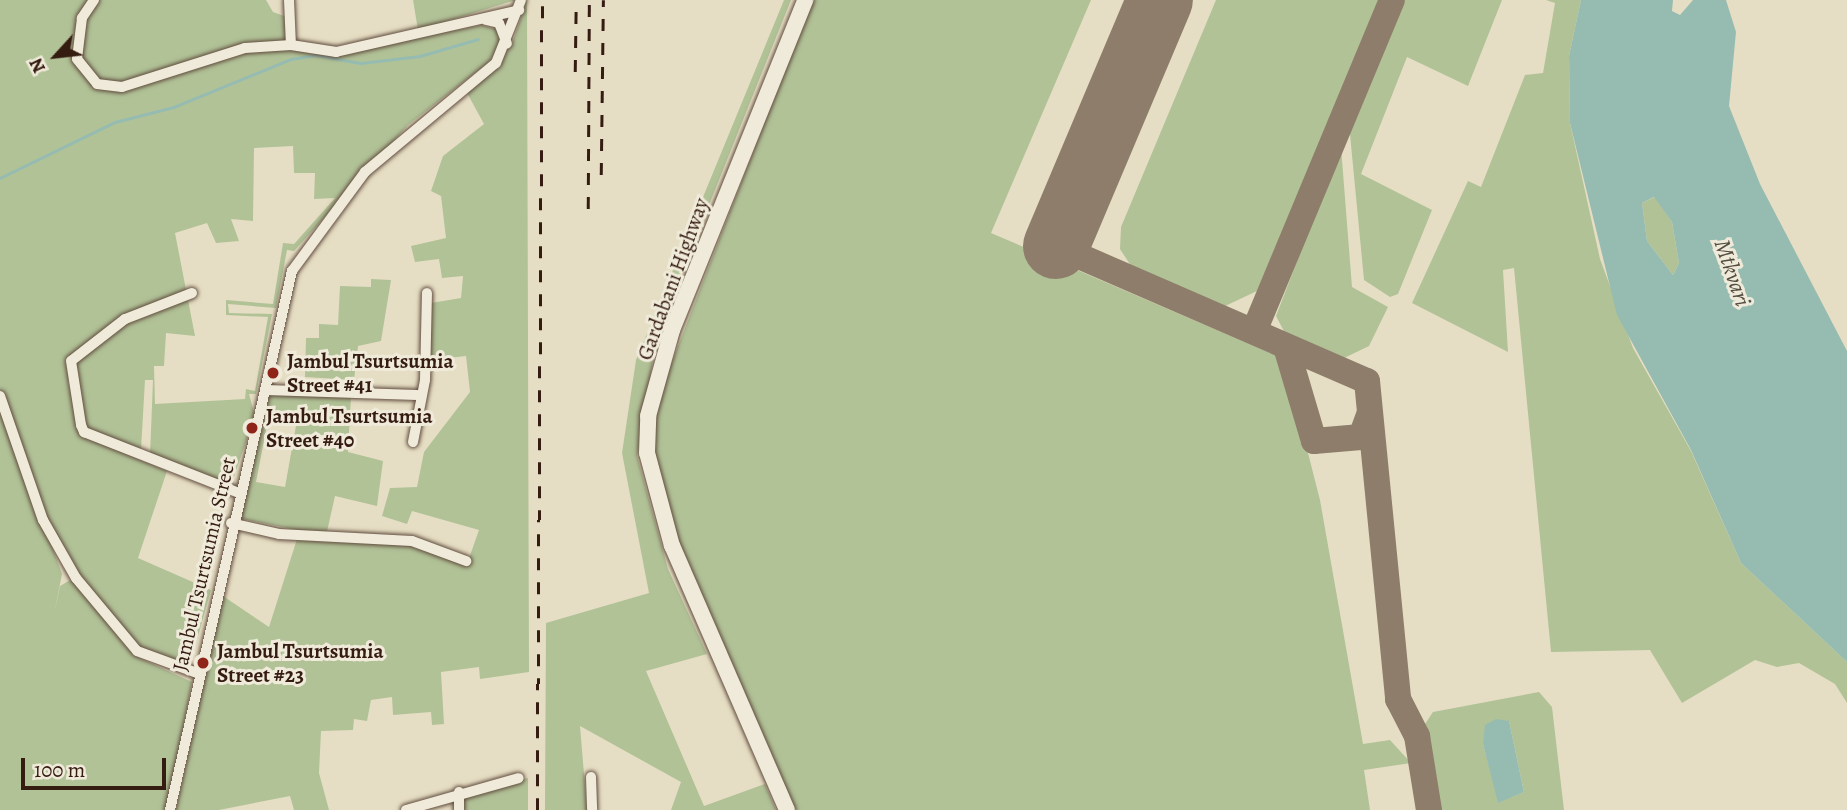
<!DOCTYPE html>
<style>
body{margin:0}
#map{position:relative;width:1847px;height:810px;overflow:hidden;background:#e6dec4;font-family:Alegreya,serif}
div>[style]{position:absolute}
.green>*{inset:0;background:#b1c297}
.water>*{inset:0;background:#96bcb1}
.stream>*{height:2.5px;margin:-1.25px;padding:0 1.25px;transform-origin:1.25px;border-radius:1.25px;background:#96bcb1}
.taxiway>*{height:26px;margin:-13px;padding:0 13px;transform-origin:13px;border-radius:13px;background:#8e7d6a}
.runway>*{height:66px;margin:-33px;padding:0 33px;transform-origin:33px;border-radius:33px;background:#8e7d6a}
.roads{filter:drop-shadow(0 0 2px #614c3e) drop-shadow(0 0 2px #614c3e)}
.minor>*{height:10px;margin:-5px;padding:0 5px;transform-origin:5px;border-radius:5px;background:#efead9}
.secondary>*{height:16px;margin:-8px;padding:0 8px;transform-origin:8px;border-radius:8px;background:#efead9}
.rail>*{height:2.5px;margin-top:-1.25px;transform-origin:0;background:repeating-linear-gradient(90deg,#351c11 0 12px,transparent 0 24px)}
.dots>*{width:19px;height:19px;translate:-50% -50%;box-sizing:border-box;border:4px solid #efead9;border-radius:50%}
span{translate:-50% -50%;white-space:nowrap;text-align:center;line-height:1.15;-webkit-text-stroke:6px #efead9;paint-order:stroke}
.street-label{font-size:21px;color:#351c11}
.poi-label{font-size:21px;color:#351c11;font-weight:700}
.left{translate:0 -50%;text-align:left}
.water-label{font-size:23px;color:#524c41;font-style:italic}
.north{position:absolute;left:21px;top:21px;width:70px;height:70px;-webkit-text-stroke:5px #efead9;paint-order:stroke;rotate:243deg;font-size:19px;font-weight:700;line-height:28px;text-align:center;color:#351c11}
.north::after{content:'';display:block;margin:auto;width:24px;height:32px;background:#351c11;clip-path:polygon(50% 0,100% 100%,50% 72%,0 100%)}
.scale{position:absolute;left:21px;top:758px;width:145px;height:32px;box-sizing:border-box;border:4px solid #351c11;border-top:0;padding-left:9px;font-size:21px;line-height:24px;white-space:nowrap;color:#351c11;-webkit-text-stroke:5px #efead9;paint-order:stroke}
</style>
<div id="map">
<div class="green">
<div style="clip-path:polygon(evenodd,0 0,266px 0,273px 12px,287px 17px,288px 41px,334px 55px,481px 25px,499px 30px,500px 45px,489px 62px,408px 125px,294px 251px,287px 250px,276px 308px,228px 304px,229px 313px,272px 314px,256px 394px,249px 394px,255px 416px,231px 485px,150px 455px,153px 380px,145px 380px,141px 450px,87px 429px,75px 378px,68px 381px,80px 435px,167px 471px,138px 558px,211px 590px,189px 668px,137px 648px,77px 574px,57px 544px,0 389px,0 0,293px 146px,294px 173px,315px 173px,314px 199px,335px 198px,294px 244px,283px 243px,273px 304px,226px 300px,226px 315px,268px 317px,255px 391px,246px 389px,245px 399px,155px 404px,154px 366px,164px 366px,166px 333px,195px 336px,175px 233px,207px 223px,216px 243px,239px 241px,231px 219px,253px 221px,254px 148px,293px 146px)"></div>
<div style="clip-path:polygon(413px 0,516px 0,418px 30px)"></div>
<div style="clip-path:polygon(527px 0,529px 672px,480px 679px,479px 667px,441px 672px,444px 724px,432px 725px,431px 712px,393px 715px,392px 697px,371px 700px,367px 721px,354px 719px,353px 730px,321px 731px,319px 773px,329px 810px,294px 810px,290px 796px,219px 810px,176px 810px,223px 596px,269px 627px,297px 539px,411px 544px,467px 564px,479px 530px,412px 511px,407px 524px,382px 516px,390px 488px,417px 487px,424px 452px,470px 392px,466px 356px,430px 360px,431px 303px,461px 298px,463px 276px,442px 278px,439px 259px,415px 262px,411px 246px,446px 238px,441px 196px,431px 191px,443px 156px,484px 124px,466px 91px,495px 69px,512px 44px)"></div>
<div style="clip-path:polygon(784px 0,791px 0,657px 335px,637px 456px,668px 569px,707px 654px,646px 671px,704px 806px,765px 784px,776px 810px,671px 810px,681px 782px,580px 726px,587px 810px,545px 810px,546px 623px,649px 593px,622px 453px,636px 360px)"></div>
<div style="clip-path:polygon(812px 0,1091px 0,991px 233px,1284px 359px,1320px 500px,1363px 744px,1390px 740px,1411px 763px,1364px 770px,1370px 810px,792px 810px,674px 536px,657px 481px,653px 441px,660px 393px)"></div>
<div style="clip-path:polygon(1216px 0,1380px 0,1257px 291px,1221px 308px,1135px 272px,1120px 249px,1121px 227px)"></div>
<div style="clip-path:polygon(1402px 0,1502px 0,1468px 86px,1407px 57px,1361px 174px,1432px 210px,1398px 294px,1390px 297px,1364px 280px,1349px 124px)"></div>
<div style="clip-path:polygon(1546px 0,1581px 0,1569px 56px,1570px 123px,1600px 259px,1633px 348px,1691px 451px,1741px 563px,1847px 662px,1847px 703px,1835px 684px,1799px 663px,1777px 667px,1755px 660px,1682px 703px,1650px 650px,1551px 652px,1514px 268px,1503px 270px,1508px 352px,1412px 303px,1468px 181px,1481px 187px,1525px 75px,1543px 73px,1555px 3px)"></div>
<div style="clip-path:polygon(1341px 147px,1352px 287px,1388px 307px,1369px 346px,1342px 359px,1289px 341px,1276px 316px)"></div>
<div style="clip-path:polygon(1655px 197px,1672px 222px,1679px 263px,1673px 275px,1647px 241px,1642px 203px)"></div>
<div style="clip-path:polygon(371px 279px,391px 280px,381px 341px,358px 346px,354px 380px,305px 377px,306px 338px,319px 338px,319px 324px,338px 325px,340px 286px,371px 287px)"></div>
<div style="clip-path:polygon(evenodd,270px 393px,351px 396px,348px 452px,383px 461px,377px 506px,335px 496px,326px 536px,238px 518px,270px 393px,269px 415px,297px 420px,285px 487px,256px 482px,269px 415px)"></div>
<div style="clip-path:polygon(0 403px,62px 574px,54px 614px,60px 586px,72px 579px,135px 656px,192px 682px,167px 810px,0 810px)"></div>
<div style="clip-path:polygon(evenodd,1539px 692px,1552px 707px,1564px 810px,1440px 810px,1425px 724px,1433px 712px,1539px 692px,1509px 721px,1524px 792px,1499px 802px,1483px 744px,1509px 721px)"></div>
<div style="clip-path:polygon(528px 778px,528px 810px,462px 810px,462px 794px)"></div>
</div>
<div class="water">
<div style="clip-path:polygon(evenodd,1581px 0,1673px 0,1672px 11px,1680px 15px,1693px 0,1726px 0,1736px 32px,1729px 106px,1760px 184px,1847px 351px,1847px 662px,1741px 563px,1691px 450px,1617px 315px,1570px 123px,1569px 56px,1581px 0,1654px 197px,1672px 222px,1679px 263px,1673px 275px,1647px 241px,1642px 203px,1654px 197px)"></div>
<div style="clip-path:polygon(1496px 719px,1509px 721px,1524px 792px,1498px 803px,1483px 744px,1485px 725px)"></div>
</div>
<div class="stream">
<div style="left:0;top:178px;width:128px;rotate:-26deg"></div>
<div style="left:115px;top:122px;width:61px;rotate:-14.3deg"></div>
<div style="left:174px;top:107px;width:126px;rotate:-22.3deg"></div>
<div style="left:291px;top:59px;width:25px;rotate:-9deg"></div>
<div style="left:316px;top:55px;width:46px;rotate:10.1deg"></div>
<div style="left:361px;top:63px;width:59px;rotate:-6.8deg"></div>
<div style="left:420px;top:56px;width:60px;rotate:-16.3deg"></div>
</div>
<div class="taxiway">
<div style="left:1056px;top:246px;width:339px;rotate:23.5deg"></div>
<div style="left:1367px;top:381px;width:320px;rotate:84.4deg"></div>
<div style="left:1398px;top:699px;width:42px;rotate:62.8deg"></div>
<div style="left:1417px;top:736px;width:75px;rotate:80.8deg"></div>
<div style="left:1255px;top:329px;width:356px;rotate:-67.4deg"></div>
<div style="left:1287px;top:350px;width:95px;rotate:73.5deg"></div>
<div style="left:1314px;top:441px;width:47px;rotate:-4.9deg"></div>
<div style="left:1361px;top:437px;width:23px;rotate:-70deg"></div>
</div>
<div class="runway">
<div style="left:1056px;top:246px;width:267px;rotate:-67.1deg"></div>
</div>
<div class="roads">
<div class="minor">
<div style="left:94px;top:0;width:22px;rotate:124deg"></div>
<div style="left:82px;top:18px;width:41px;rotate:97deg"></div>
<div style="left:77px;top:59px;width:32px;rotate:51deg"></div>
<div style="left:97px;top:84px;width:25px;rotate:7deg"></div>
<div style="left:122px;top:87px;width:129px;rotate:-17.6deg"></div>
<div style="left:245px;top:48px;width:46px;rotate:-3.7deg"></div>
<div style="left:291px;top:45px;width:46px;rotate:8.8deg"></div>
<div style="left:336px;top:52px;width:188px;rotate:-12.9deg"></div>
<div style="left:289px;top:0;width:45px;rotate:87.5deg"></div>
<div style="left:486px;top:20px;width:13px;rotate:13deg"></div>
<div style="left:499px;top:23px;width:22px;rotate:69deg"></div>
<div style="left:192px;top:293px;width:72px;rotate:158.8deg"></div>
<div style="left:125px;top:319px;width:68px;rotate:142.1deg"></div>
<div style="left:71px;top:361px;width:65px;rotate:81.1deg"></div>
<div style="left:81px;top:425px;width:8px;rotate:67deg"></div>
<div style="left:84px;top:432px;width:167px;rotate:21.5deg"></div>
<div style="left:266px;top:390px;width:151px;rotate:1.9deg"></div>
<div style="left:0;top:396px;width:131px;rotate:70.9deg"></div>
<div style="left:43px;top:520px;width:67px;rotate:60.4deg"></div>
<div style="left:76px;top:578px;width:95px;rotate:50.1deg"></div>
<div style="left:137px;top:651px;width:64px;rotate:20.1deg"></div>
<div style="left:413px;top:442px;width:63px;rotate:-79deg"></div>
<div style="left:425px;top:380px;width:87px;rotate:-88.7deg"></div>
<div style="left:231px;top:523px;width:49px;rotate:12.9deg"></div>
<div style="left:279px;top:534px;width:133px;rotate:3deg"></div>
<div style="left:412px;top:541px;width:58px;rotate:20.3deg"></div>
<div style="left:591px;top:777px;width:33px;rotate:88deg"></div>
<div style="left:170px;top:810px;width:553px;rotate:-77.25deg"></div>
<div style="left:292px;top:271px;width:123px;rotate:-53.6deg"></div>
<div style="left:365px;top:172px;width:170px;rotate:-39.8deg"></div>
<div style="left:496px;top:63px;width:68px;rotate:-68.4deg"></div>
<div style="left:406px;top:810px;width:117px;rotate:-15.8deg"></div>
<div style="left:459px;top:810px;width:18px;rotate:-90deg"></div>
</div>
<div class="secondary">
<div style="left:787px;top:810px;width:288px;rotate:-113.5deg"></div>
<div style="left:672px;top:546px;width:96px;rotate:-105deg"></div>
<div style="left:647px;top:453px;width:37px;rotate:-88deg"></div>
<div style="left:648px;top:416px;width:89px;rotate:-74.4deg"></div>
<div style="left:672px;top:330px;width:356px;rotate:-68deg"></div>
</div>
</div>
<div class="rail">
<div style="left:575px;top:72px;width:72px;rotate:-89.2deg"></div>
<div style="left:601px;top:175px;width:175px;rotate:-89.3deg"></div>
<div style="left:588px;top:209px;width:209px;rotate:-89.7deg"></div>
<div style="left:537px;top:810px;width:810px;rotate:-89.65deg"></div>
</div>
<div class="dots">
<div style="left:273px;top:373px;background:#8f2418"></div>
<div style="left:252px;top:428px;background:#8f2418"></div>
<div style="left:203px;top:663px;background:#8f2418"></div>
</div>
<div class="street-label">
<span style="left:673px;top:279px;rotate:-70deg">Gardabani Highway</span>
<span style="left:204px;top:564px;rotate:-77deg">Jambul Tsurtsumia Street</span>
</div>
<div class="poi-label">
<span class="left" style="left:287px;top:373px">Jambul Tsurtsumia<br>Street #41</span>
<span class="left" style="left:266px;top:428px">Jambul Tsurtsumia<br>Street #40</span>
<span class="left" style="left:217px;top:663px">Jambul Tsurtsumia<br>Street #23</span>
</div>
<div class="water-label">
<span style="left:1732px;top:273px;rotate:71deg">Mtkvari</span>
</div>
<div class="north">N</div>
<div class="scale">100 m</div>
</div>
